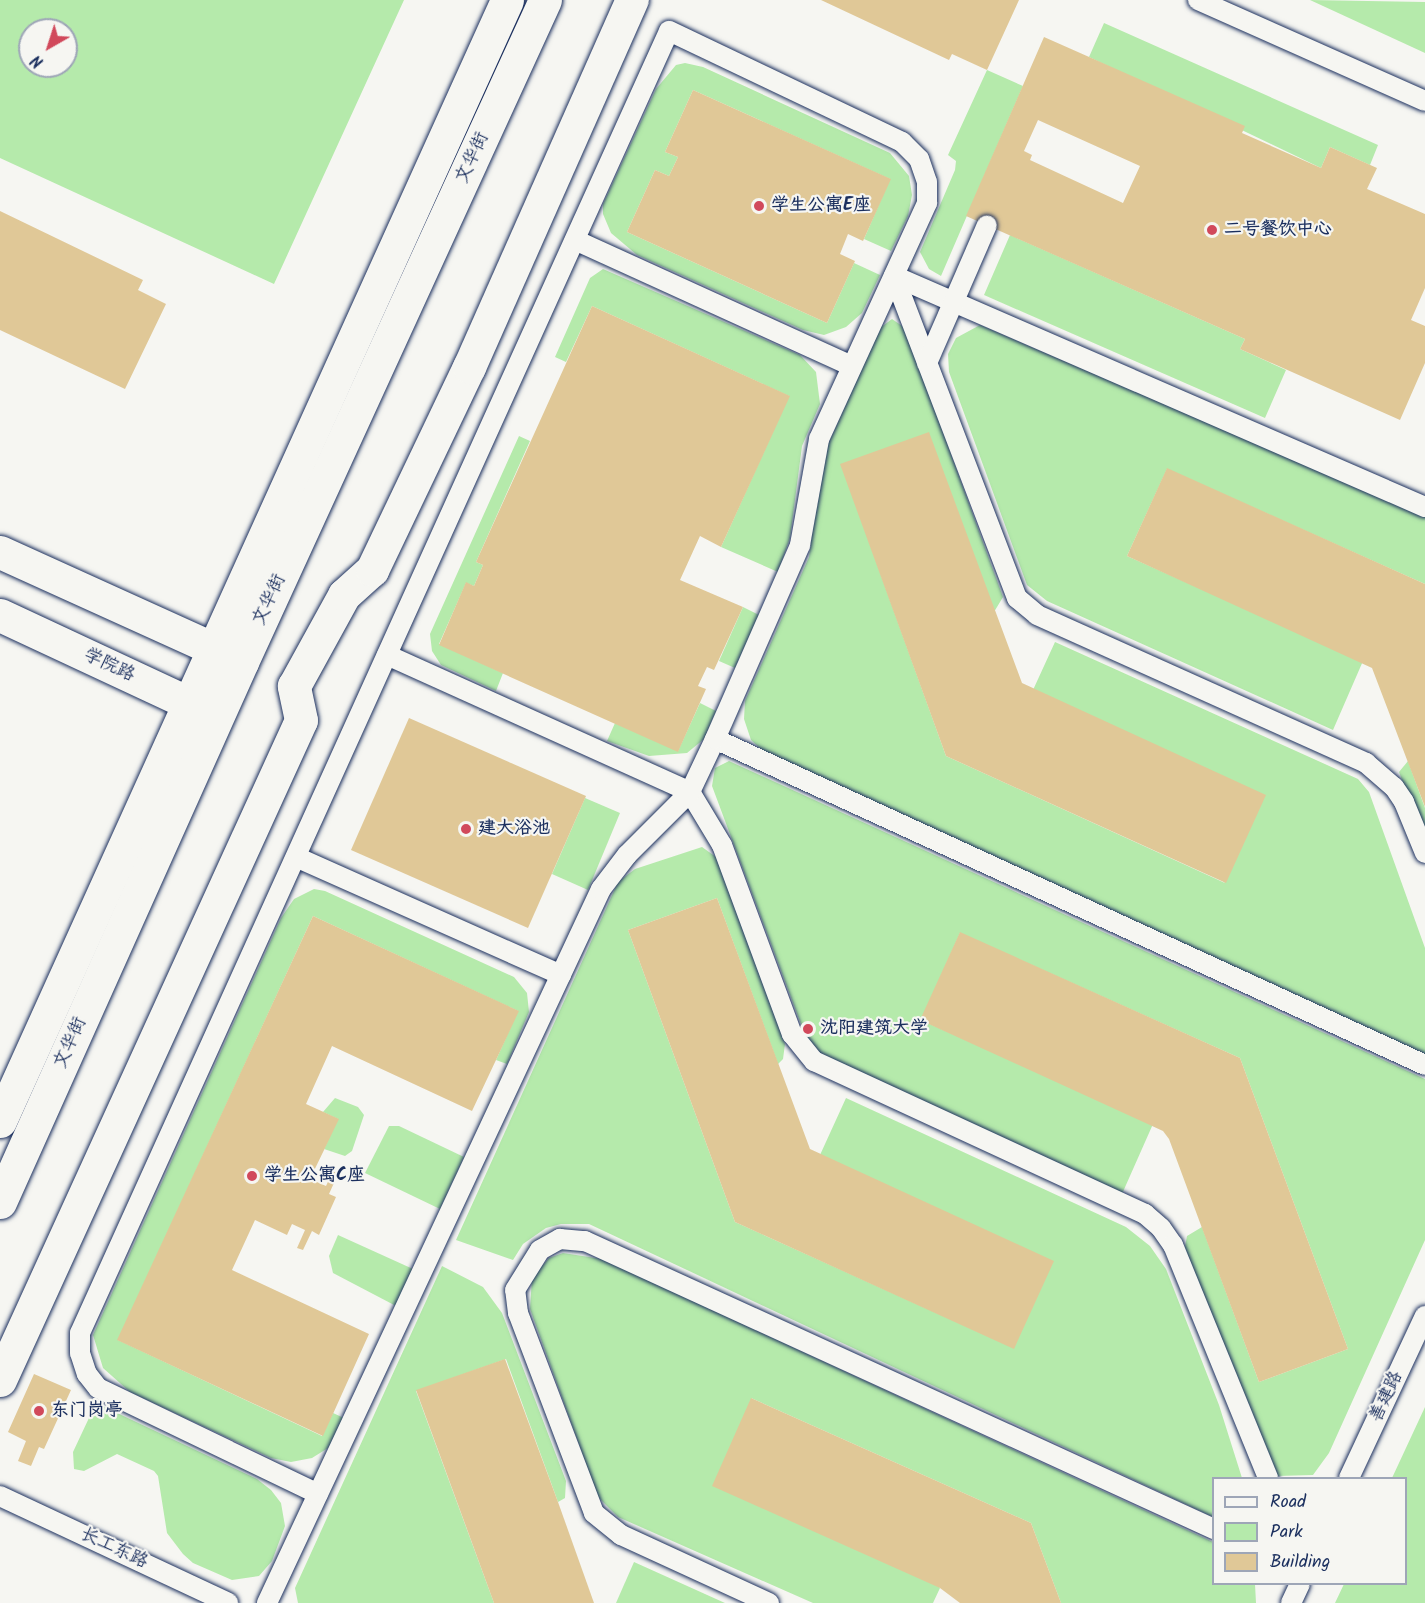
<!DOCTYPE html>
<meta charset="utf-8">
<style>
body{margin:0}
#map{position:relative;width:1425px;height:1603px;overflow:hidden;background:#f6f6f2;font-family:Kalam,"LXGW WenKai TC",sans-serif}
div>[style]{position:absolute}
.green>*{inset:0;background:#b5eaab}
.building>*{inset:0;background:#e0c897}
.roads{filter:drop-shadow(0 0 2px #1b2f5e) drop-shadow(0 0 2px #1b2f5e)}
.lane>*{height:20px;margin:-10px;padding:0 10px;transform-origin:10px;border-radius:10px;background:#f6f6f2}
.street>*{height:33px;margin:-16.5px;padding:0 16.5px;transform-origin:16.5px;border-radius:16.5px;background:#f6f6f2}
.secondary>*{height:33px;margin:-16.5px;padding:0 16.5px;transform-origin:16.5px;border-radius:16.5px;background:#f6f6f2}
.dots>*{width:16px;height:16px;translate:-50% -50%;box-sizing:border-box;border:3px solid #f6f6f2;border-radius:50%}
span{translate:-50% -50%;white-space:nowrap;text-align:center;line-height:1.15;-webkit-text-stroke:4.5px #f6f6f2;paint-order:stroke}
.street-label{font-size:18px;color:#1b2f5e}
.poi-label{font-size:18px;color:#1b2f5e;font-weight:700}
.left{translate:0 -50%;text-align:left}
.legend{position:absolute;left:1212px;top:1477px;width:195px;height:108px;box-sizing:border-box;background:#f6f6f2;border:2px solid #9ea6b7;margin:0;padding:8px 10px;list-style:none;font-size:18px;color:#1b2f5e}
.legend li{display:flex;align-items:center;gap:12px;height:30px}
.legend b{width:30px;border:2px solid #9ea6b7}
.north{position:absolute;left:18px;top:18px;width:60px;height:60px;box-sizing:border-box;background:#f6f6f2;border:2px solid #9ea6b7;border-radius:50%;rotate:219deg;font-size:16px;font-weight:700;line-height:24px;text-align:center;color:#1b2f5e}
.north::after{content:'';display:block;margin:auto;width:21px;height:27px;background:#d1495b;clip-path:polygon(50% 0,100% 100%,50% 72%,0 100%)}
</style>
<div id="map">
<div class="green">
<div style="clip-path:polygon(evenodd,0 0,404px 0,274px 284px,0 158px,0 0,30px 30px,66px 30px,66px 66px,30px 66px,30px 30px)"></div>
<div style="clip-path:polygon(1310px 0,1425px 2px,1425px 53px)"></div>
<div style="clip-path:polygon(1104px 23px,1378px 145px,1370px 165px,1330px 147px,1321px 168px,1089px 57px)"></div>
<div style="clip-path:polygon(685px 63px,703px 67px,890px 153px,909px 176px,912px 195px,908px 216px,891px 251px,864px 239px,890px 179px,693px 90px,665px 152px,678px 157px,669px 176px,655px 170px,627px 232px,827px 323px,854px 263px,880px 275px,862px 313px,846px 327px,824px 335px,803px 330px,637px 255px,611px 233px,603px 214px,603px 204px,656px 89px,676px 65px)"></div>
<div style="clip-path:polygon(987px 70px,1023px 86px,941px 276px,929px 269px,920px 252px,955px 170px,956px 161px,948px 155px)"></div>
<div style="clip-path:polygon(1010px 235px,1245px 339px,1240px 349px,1286px 370px,1265px 418px,984px 295px)"></div>
<div style="clip-path:polygon(603px 269px,800px 355px,816px 372px,820px 404px,802px 446px,790px 538px,778px 572px,721px 547px,789px 396px,592px 306px,566px 362px,555px 357px,590px 278px)"></div>
<div style="clip-path:polygon(892px 319px,905px 328px,1003px 597px,994px 612px,841px 464px,946px 756px,1225px 883px,1033px 690px,1055px 642px,1358px 779px,1369px 792px,1425px 948px,1425px 1057px,763px 751px,751px 740px,744px 719px,745px 701px,809px 557px,822px 458px,880px 328px)"></div>
<div style="clip-path:polygon(980px 325px,1425px 516px,1425px 584px,1167px 469px,1127px 556px,1363px 661px,1333px 730px,1047px 601px,1027px 585px,949px 372px,948px 354px,956px 338px)"></div>
<div style="clip-path:polygon(519px 436px,530px 441px,476px 562px,483px 565px,474px 586px,466px 583px,439px 644px,503px 673px,496px 691px,441px 665px,432px 651px,430px 634px)"></div>
<div style="clip-path:polygon(743px 607px,759px 615px,735px 668px,719px 661px)"></div>
<div style="clip-path:polygon(700px 703px,716px 711px,704px 739px,687px 753px,649px 756px,607px 741px,615px 723px,678px 751px)"></div>
<div style="clip-path:polygon(729px 761px,1425px 1079px,1425px 1240px,1329px 1453px,1313px 1475px,1277px 1476px,1184px 1252px,1187px 1236px,1202px 1227px,1259px 1382px,1348px 1349px,1240px 1058px,960px 933px,921px 1020px,1153px 1124px,1122px 1194px,823px 1056px,805px 1035px,712px 786px,715px 768px)"></div>
<div style="clip-path:polygon(1408px 761px,1425px 808px,1425px 841px,1399px 772px)"></div>
<div style="clip-path:polygon(585px 798px,620px 813px,588px 890px,552px 874px)"></div>
<div style="clip-path:polygon(702px 847px,716px 857px,785px 1044px,783px 1059px,778px 1064px,717px 898px,628px 930px,735px 1222px,1014px 1348px,820px 1155px,846px 1098px,1126px 1227px,1150px 1246px,1166px 1269px,1219px 1405px,1242px 1478px,1214px 1478px,1213px 1517px,589px 1224px,561px 1224px,546px 1228px,523px 1244px,513px 1260px,456px 1240px,618px 882px,635px 869px)"></div>
<div style="clip-path:polygon(314px 889px,325px 891px,514px 977px,527px 993px,529px 1012px,507px 1064px,496px 1060px,518px 1011px,313px 916px,118px 1340px,322px 1436px,333px 1413px,344px 1418px,328px 1448px,312px 1458px,291px 1462px,271px 1458px,130px 1392px,103px 1368px,93px 1335px,281px 918px,294px 899px)"></div>
<div style="clip-path:polygon(335px 1098px,358px 1107px,364px 1115px,352px 1151px,345px 1156px,324px 1149px,338px 1119px,323px 1112px)"></div>
<div style="clip-path:polygon(389px 1126px,399px 1126px,464px 1157px,440px 1209px,365px 1173px)"></div>
<div style="clip-path:polygon(338px 1235px,413px 1269px,396px 1306px,333px 1273px,329px 1256px)"></div>
<div style="clip-path:polygon(563px 1253px,602px 1259px,1213px 1542px,1214px 1584px,1255px 1584px,1256px 1603px,1061px 1603px,1031px 1523px,751px 1398px,940px 1588px,933px 1603px,813px 1603px,618px 1517px,598px 1497px,530px 1309px,532px 1278px,549px 1258px)"></div>
<div style="clip-path:polygon(442px 1266px,483px 1287px,502px 1313px,566px 1481px,565px 1498px,558px 1502px,506px 1359px,416px 1391px,494px 1603px,298px 1603px,295px 1588px)"></div>
<div style="clip-path:polygon(96px 1403px,257px 1479px,271px 1490px,281px 1503px,285px 1526px,272px 1561px,259px 1576px,232px 1580px,193px 1563px,183px 1554px,167px 1533px,158px 1476px,154px 1471px,117px 1454px,84px 1471px,74px 1469px,73px 1452px)"></div>
<div style="clip-path:polygon(1425px 1407px,1425px 1603px,1335px 1603px,1344px 1584px,1406px 1584px,1406px 1478px,1392px 1478px)"></div>
<div style="clip-path:polygon(634px 1562px,725px 1603px,616px 1603px)"></div>
</div>
<div class="building">
<div style="clip-path:polygon(821px 0,1019px 0,987px 70px,952px 54px,949px 60px)"></div>
<div style="clip-path:polygon(evenodd,1044px 37px,1245px 126px,1242px 133px,1321px 168px,1330px 147px,1377px 168px,1367px 189px,1425px 214px,1425px 288px,1411px 320px,1425px 326px,1425px 363px,1400px 420px,1240px 349px,1245px 339px,966px 216px,1044px 37px,1038px 120px,1140px 166px,1123px 203px,1030px 160px,1032px 155px,1024px 151px,1038px 120px)"></div>
<div style="clip-path:polygon(693px 90px,891px 179px,863px 241px,848px 234px,840px 254px,855px 261px,827px 323px,627px 232px,655px 170px,669px 176px,678px 157px,665px 152px)"></div>
<div style="clip-path:polygon(0 211px,143px 280px,138px 290px,166px 304px,125px 389px,0 330px)"></div>
<div style="clip-path:polygon(592px 306px,790px 396px,721px 547px,700px 536px,680px 580px,743px 607px,714px 670px,707px 667px,698px 686px,706px 689px,678px 752px,439px 645px,466px 582px,474px 586px,483px 565px,476px 562px)"></div>
<div style="clip-path:polygon(929px 432px,1022px 683px,1266px 795px,1226px 883px,946px 756px,840px 464px)"></div>
<div style="clip-path:polygon(1167px 468px,1425px 584px,1425px 807px,1372px 668px,1127px 556px)"></div>
<div style="clip-path:polygon(409px 718px,586px 796px,528px 928px,351px 850px)"></div>
<div style="clip-path:polygon(717px 898px,810px 1149px,1054px 1261px,1014px 1349px,735px 1222px,628px 930px)"></div>
<div style="clip-path:polygon(313px 916px,519px 1011px,472px 1111px,332px 1046px,306px 1104px,339px 1119px,310px 1179px,326px 1186px,333px 1171px,338px 1174px,329px 1194px,336px 1197px,319px 1235px,312px 1231px,303px 1250px,297px 1248px,305px 1230px,292px 1224px,287px 1235px,255px 1220px,232px 1270px,369px 1334px,323px 1436px,117px 1340px)"></div>
<div style="clip-path:polygon(960px 932px,1240px 1058px,1348px 1349px,1259px 1382px,1169px 1139px,1163px 1131px,920px 1020px)"></div>
<div style="clip-path:polygon(505px 1359px,558px 1502px,594px 1603px,494px 1603px,416px 1390px)"></div>
<div style="clip-path:polygon(34px 1374px,71px 1390px,44px 1449px,39px 1447px,31px 1466px,18px 1461px,26px 1441px,8px 1432px)"></div>
<div style="clip-path:polygon(751px 1398px,1031px 1523px,1061px 1603px,960px 1603px,940px 1588px,712px 1486px)"></div>
</div>
<div class="roads">
<div class="lane">
<div style="left:1198px;top:0;width:248px;rotate:24deg"></div>
<div style="left:575px;top:240px;width:304px;rotate:24.5deg"></div>
<div style="left:894px;top:276px;width:345px;rotate:69.1deg"></div>
<div style="left:1017px;top:598px;width:26px;rotate:40deg"></div>
<div style="left:1037px;top:615px;width:361px;rotate:24.2deg"></div>
<div style="left:1366px;top:763px;width:37px;rotate:41deg"></div>
<div style="left:1394px;top:787px;width:18px;rotate:56deg"></div>
<div style="left:1404px;top:802px;width:55px;rotate:67.6deg"></div>
<div style="left:894px;top:276px;width:579px;rotate:23.51deg"></div>
<div style="left:927px;top:363px;width:150px;rotate:-66.5deg"></div>
<div style="left:387px;top:655px;width:333px;rotate:24.3deg"></div>
<div style="left:690px;top:792px;width:62px;rotate:58.9deg"></div>
<div style="left:722px;top:845px;width:202px;rotate:69.7deg"></div>
<div style="left:792px;top:1034px;width:35px;rotate:51deg"></div>
<div style="left:814px;top:1061px;width:365px;rotate:24.8deg"></div>
<div style="left:1145px;top:1214px;width:21px;rotate:41deg"></div>
<div style="left:1161px;top:1228px;width:21px;rotate:55deg"></div>
<div style="left:1173px;top:1245px;width:252px;rotate:67.8deg"></div>
<div style="left:715px;top:739px;width:781px;rotate:24.66deg"></div>
<div style="left:296px;top:857px;width:290px;rotate:24deg"></div>
<div style="left:1349px;top:1478px;width:179px;rotate:-64.9deg"></div>
<div style="left:0;top:1496px;width:252px;rotate:25.1deg"></div>
<div style="left:267px;top:1603px;width:788px;rotate:-64.93deg"></div>
<div style="left:601px;top:889px;width:43px;rotate:-52.6deg"></div>
<div style="left:627px;top:855px;width:89px;rotate:-45deg"></div>
<div style="left:690px;top:792px;width:59px;rotate:-64.7deg"></div>
<div style="left:715px;top:739px;width:212px;rotate:-66.3deg"></div>
<div style="left:800px;top:545px;width:108px;rotate:-79.8deg"></div>
<div style="left:819px;top:439px;width:260px;rotate:-65.4deg"></div>
<div style="left:927px;top:203px;width:21px;rotate:-90deg"></div>
<div style="left:927px;top:182px;width:24px;rotate:-109deg"></div>
<div style="left:919px;top:159px;width:24px;rotate:-135deg"></div>
<div style="left:902px;top:142px;width:258px;rotate:-154.5deg"></div>
<div style="left:669px;top:31px;width:1429px;rotate:114.34deg"></div>
<div style="left:80px;top:1333px;width:20px;rotate:90deg"></div>
<div style="left:80px;top:1353px;width:22px;rotate:72deg"></div>
<div style="left:87px;top:1374px;width:18px;rotate:52deg"></div>
<div style="left:98px;top:1388px;width:244px;rotate:25.7deg"></div>
<div style="left:769px;top:1603px;width:163px;rotate:-155.3deg"></div>
<div style="left:621px;top:1535px;width:35px;rotate:-141deg"></div>
<div style="left:594px;top:1513px;width:214px;rotate:-110.8deg"></div>
<div style="left:518px;top:1313px;width:23px;rotate:-97deg"></div>
<div style="left:515px;top:1290px;width:47px;rotate:-58deg"></div>
<div style="left:540px;top:1250px;width:23px;rotate:-29deg"></div>
<div style="left:560px;top:1239px;width:25px;rotate:5deg"></div>
<div style="left:585px;top:1241px;width:692px;rotate:24.6deg"></div>
<div style="left:1291px;top:1603px;width:21px;rotate:-65deg"></div>
</div>
<div class="street">
<div style="left:0;top:1380px;width:725px;rotate:-65.48deg"></div>
<div style="left:301px;top:720px;width:35px;rotate:-102deg"></div>
<div style="left:294px;top:686px;width:104px;rotate:-61.2deg"></div>
<div style="left:344px;top:595px;width:38px;rotate:-42deg"></div>
<div style="left:372px;top:570px;width:225px;rotate:-64.5deg"></div>
<div style="left:469px;top:367px;width:402px;rotate:-66.1deg"></div>
</div>
<div class="secondary">
<div style="left:0;top:552px;width:255px;rotate:24.4deg"></div>
<div style="left:0;top:615px;width:230px;rotate:25deg"></div>
<div style="left:0;top:1121px;width:1230px;rotate:-65.66deg"></div>
<div style="left:0;top:1202px;width:592px;rotate:-65.86deg"></div>
<div style="left:242px;top:662px;width:728px;rotate:-65.41deg"></div>
</div>
</div>
<div class="dots">
<div style="left:759px;top:206px;background:#d1495b"></div>
<div style="left:1212px;top:230px;background:#d1495b"></div>
<div style="left:466px;top:829px;background:#d1495b"></div>
<div style="left:808px;top:1029px;background:#d1495b"></div>
<div style="left:252px;top:1176px;background:#d1495b"></div>
<div style="left:39px;top:1411px;background:#d1495b"></div>
</div>
<div class="street-label">
<span style="left:473px;top:158px;rotate:-65deg">文华街</span>
<span style="left:270px;top:600px;rotate:-65deg">文华街</span>
<span style="left:109px;top:666px;rotate:25deg">学院路</span>
<span style="left:71px;top:1043px;rotate:-66deg">文华街</span>
<span style="left:1387px;top:1397px;rotate:-65deg">善建路</span>
<span style="left:114px;top:1549px;rotate:25deg">长工东路</span>
</div>
<div class="poi-label">
<span class="left" style="left:771px;top:206px">学生公寓E座</span>
<span class="left" style="left:1224px;top:230px">二号餐饮中心</span>
<span class="left" style="left:478px;top:829px">建大浴池</span>
<span class="left" style="left:820px;top:1029px">沈阳建筑大学</span>
<span class="left" style="left:264px;top:1176px">学生公寓C座</span>
<span class="left" style="left:51px;top:1411px">东门岗亭</span>
</div>
<ul class="legend">
<li><b style="height:8px;background:#f6f6f2"></b>Road</li>
<li><b style="height:16px;background:#b5eaab"></b>Park</li>
<li><b style="height:16px;background:#e0c897"></b>Building</li>
</ul>
<div class="north">N</div>
</div>
